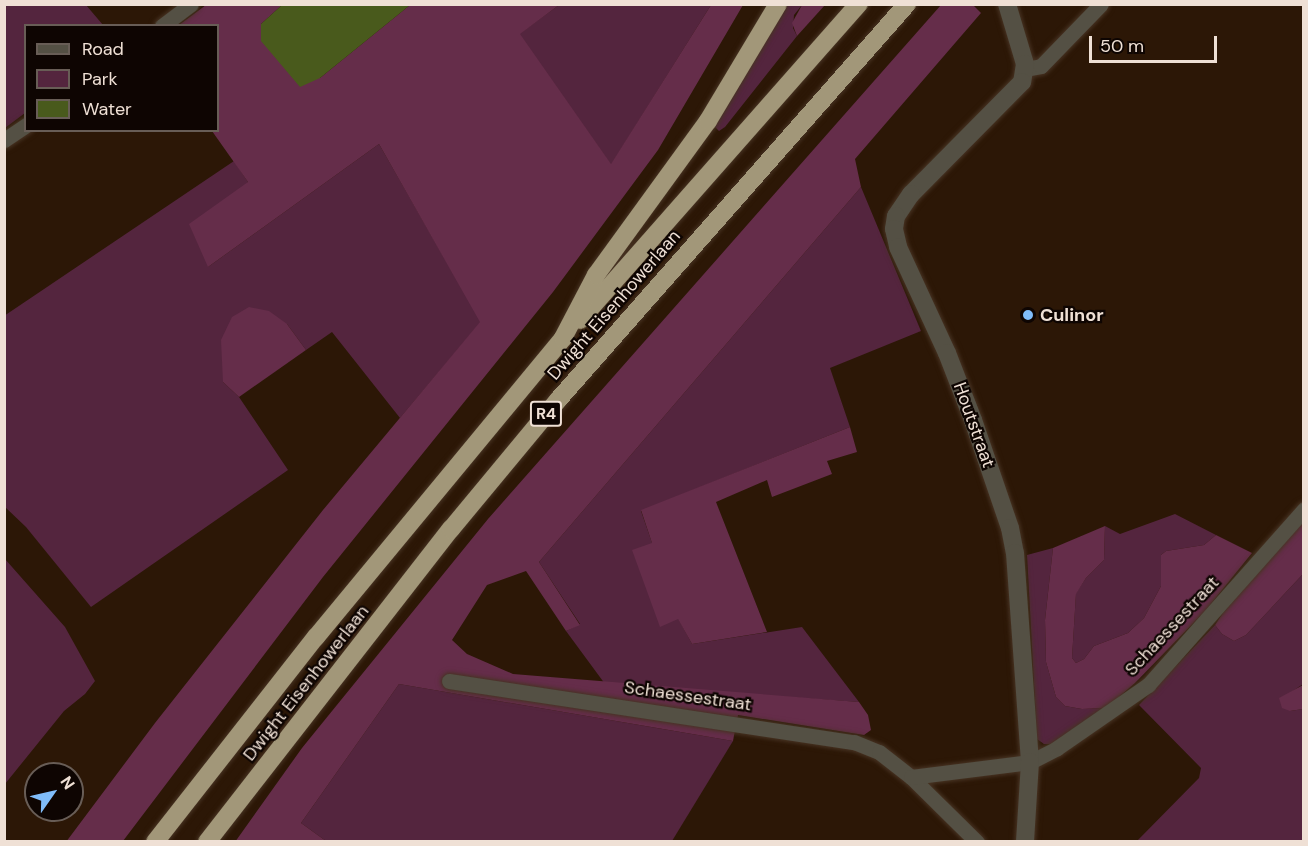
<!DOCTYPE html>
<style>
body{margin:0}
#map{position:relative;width:1308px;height:846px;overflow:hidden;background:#2c1706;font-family:"DM Sans",sans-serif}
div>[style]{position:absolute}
.green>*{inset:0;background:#54253e}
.forest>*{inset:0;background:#652d4a}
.water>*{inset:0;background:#495a1c}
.roads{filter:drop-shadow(0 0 2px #473323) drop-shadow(0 0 2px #473323)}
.minor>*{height:15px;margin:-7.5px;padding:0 7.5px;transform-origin:7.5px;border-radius:7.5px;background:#545044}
.tertiary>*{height:18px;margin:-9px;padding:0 9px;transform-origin:9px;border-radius:9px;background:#545044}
.motorway>*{height:18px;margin:-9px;padding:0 9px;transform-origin:9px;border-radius:9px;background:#a29779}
.dots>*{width:16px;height:16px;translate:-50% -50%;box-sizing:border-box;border:3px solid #0e0502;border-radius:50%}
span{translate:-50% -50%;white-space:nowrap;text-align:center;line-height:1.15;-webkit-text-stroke:4.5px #0e0502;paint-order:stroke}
.shield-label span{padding:2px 4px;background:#0e0502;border:2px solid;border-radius:4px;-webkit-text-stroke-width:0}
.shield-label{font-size:16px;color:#efe0d5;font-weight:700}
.street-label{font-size:18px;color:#efe0d5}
.poi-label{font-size:18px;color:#efe0d5;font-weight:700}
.left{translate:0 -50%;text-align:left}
.frame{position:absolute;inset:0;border:6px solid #efe0d5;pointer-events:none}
.legend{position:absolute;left:24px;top:24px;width:195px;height:108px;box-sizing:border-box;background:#0e0502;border:2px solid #685d56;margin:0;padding:8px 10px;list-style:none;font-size:18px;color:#efe0d5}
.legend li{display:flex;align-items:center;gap:12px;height:30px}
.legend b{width:30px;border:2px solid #685d56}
.north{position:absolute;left:24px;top:762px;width:60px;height:60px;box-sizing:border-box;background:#0e0502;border:2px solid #685d56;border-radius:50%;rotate:56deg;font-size:16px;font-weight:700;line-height:24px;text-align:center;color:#efe0d5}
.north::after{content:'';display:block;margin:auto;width:21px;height:27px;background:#80bdfa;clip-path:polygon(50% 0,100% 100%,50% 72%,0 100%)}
.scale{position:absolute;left:1089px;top:36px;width:128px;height:27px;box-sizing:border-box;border:3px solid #efe0d5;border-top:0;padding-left:8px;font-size:18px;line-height:21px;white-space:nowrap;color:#efe0d5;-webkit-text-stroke:4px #0e0502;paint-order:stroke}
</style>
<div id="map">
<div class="green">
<div style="clip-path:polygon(5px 4px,86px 5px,103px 25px,26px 26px,25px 113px,5px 128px)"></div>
<div style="clip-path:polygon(559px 5px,711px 5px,611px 165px,519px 34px)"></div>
<div style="clip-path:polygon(785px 5px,802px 5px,794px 15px,793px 28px,797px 36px,725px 127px,719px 131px,714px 126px)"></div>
<div style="clip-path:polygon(379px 144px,481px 322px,400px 418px,332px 332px,306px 350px,287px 324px,223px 382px,239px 397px,288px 470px,91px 607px,26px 527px,5px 507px,4px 316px,234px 161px,248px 182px,208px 267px)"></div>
<div style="clip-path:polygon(861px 187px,921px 331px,830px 368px,850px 427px,641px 511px,678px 618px,692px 644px,802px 627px,859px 702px,605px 684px,566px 631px,580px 624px,539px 562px)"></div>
<div style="clip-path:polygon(1175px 514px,1216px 535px,1204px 545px,1166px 551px,1161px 555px,1161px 586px,1144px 618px,1128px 633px,1094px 646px,1084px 659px,1076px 663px,1072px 658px,1076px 593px,1086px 578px,1104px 560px,1105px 526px,1120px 534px)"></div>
<div style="clip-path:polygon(1053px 548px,1045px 620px,1046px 662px,1056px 697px,1065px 706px,1082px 709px,1106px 708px,1052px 744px,1044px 744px,1037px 739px,1027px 555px)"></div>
<div style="clip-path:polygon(5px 559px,65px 627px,95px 681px,85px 694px,64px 711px,5px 784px)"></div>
<div style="clip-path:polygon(1303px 574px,1303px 684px,1290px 693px,1290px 711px,1303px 709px,1303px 841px,1136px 842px,1199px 778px,1201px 768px,1139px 705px,1215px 625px,1222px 634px,1234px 641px,1246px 635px)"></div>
<div style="clip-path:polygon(399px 684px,733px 741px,672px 841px,326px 841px,301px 823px)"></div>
</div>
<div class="forest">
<div style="clip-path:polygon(206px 5px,282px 5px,261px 24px,320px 78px,410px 5px,559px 5px,520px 34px,611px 164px,711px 5px,743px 5px,658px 150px,553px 292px,323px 577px,123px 841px,66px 842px,155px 723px,323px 510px,480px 322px,379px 144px,208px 267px,189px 224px,248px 182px,212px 131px,218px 130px,218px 26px,179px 25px)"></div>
<div style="clip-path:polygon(802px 5px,825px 5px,797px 36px,792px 23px)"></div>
<div style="clip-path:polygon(941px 5px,973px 5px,981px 13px,855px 159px,861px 187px,539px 562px,580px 625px,566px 631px,526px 571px,487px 585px,452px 640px,467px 654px,513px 674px,859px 702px,868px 715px,871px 730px,864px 735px,738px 715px,733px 741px,399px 684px,301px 823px,326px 841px,235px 842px,302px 748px,488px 519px)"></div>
<div style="clip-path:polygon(249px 307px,269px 311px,287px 324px,306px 350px,239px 397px,223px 382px,221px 340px,232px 317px)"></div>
<div style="clip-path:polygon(850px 427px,857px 452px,827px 461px,832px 474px,772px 497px,767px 480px,716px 502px,767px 632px,692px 644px,678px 619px,660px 627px,632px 550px,652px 543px,641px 510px)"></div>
<div style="clip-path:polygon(1303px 521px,1303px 574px,1246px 635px,1234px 641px,1222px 634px,1215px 625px,1223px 613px)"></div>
<div style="clip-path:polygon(1105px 526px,1104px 560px,1086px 578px,1076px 594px,1072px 658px,1076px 663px,1084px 659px,1094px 646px,1128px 633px,1144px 618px,1161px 586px,1161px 555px,1166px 551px,1204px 545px,1216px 535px,1252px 553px,1205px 611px,1135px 683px,1106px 708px,1082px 709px,1065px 706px,1056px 697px,1046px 662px,1045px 620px,1053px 548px)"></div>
<div style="clip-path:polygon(1303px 685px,1303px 709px,1290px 711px,1282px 708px,1279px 698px)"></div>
</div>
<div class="water">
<div style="clip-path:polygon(282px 5px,282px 4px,410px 5px,320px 78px,300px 87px,261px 41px,261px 24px)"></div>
</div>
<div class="roads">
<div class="minor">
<div style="left:162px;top:26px;width:36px;rotate:-37deg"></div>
<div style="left:1026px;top:69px;width:15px;rotate:-11deg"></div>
<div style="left:1041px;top:66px;width:86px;rotate:-45.9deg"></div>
<div style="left:4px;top:140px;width:27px;rotate:-34deg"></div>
<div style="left:449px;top:681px;width:410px;rotate:8.6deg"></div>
<div style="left:854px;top:742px;width:27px;rotate:22deg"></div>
<div style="left:879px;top:752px;width:41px;rotate:38deg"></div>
<div style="left:911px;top:777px;width:93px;rotate:44.6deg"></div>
<div style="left:911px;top:777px;width:120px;rotate:-7.2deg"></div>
<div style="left:1030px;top:762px;width:30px;rotate:-27deg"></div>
<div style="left:1057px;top:748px;width:111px;rotate:-34.7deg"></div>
<div style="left:1148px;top:685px;width:235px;rotate:-48.4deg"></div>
</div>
<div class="tertiary">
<div style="left:1007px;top:4px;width:63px;rotate:73.3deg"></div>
<div style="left:1025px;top:64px;width:18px;rotate:99deg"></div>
<div style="left:1022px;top:82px;width:158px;rotate:134.7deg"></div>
<div style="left:911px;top:194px;width:27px;rotate:124deg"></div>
<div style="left:896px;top:216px;width:13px;rotate:99deg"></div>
<div style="left:894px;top:229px;width:18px;rotate:77deg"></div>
<div style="left:898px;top:247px;width:117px;rotate:65.2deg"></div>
<div style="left:947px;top:353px;width:72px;rotate:68.8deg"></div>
<div style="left:973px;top:420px;width:114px;rotate:71.1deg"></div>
<div style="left:1010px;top:528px;width:25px;rotate:79deg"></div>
<div style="left:1015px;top:553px;width:210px;rotate:85.9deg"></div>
<div style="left:1030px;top:762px;width:80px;rotate:93.6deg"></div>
</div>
<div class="motorway">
<div style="left:580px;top:320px;width:422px;rotate:-48.6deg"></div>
<div style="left:155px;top:842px;width:261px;rotate:-51.9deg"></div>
<div style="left:316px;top:637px;width:388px;rotate:-50.4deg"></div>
<div style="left:563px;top:338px;width:71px;rotate:-62.4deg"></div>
<div style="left:596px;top:275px;width:190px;rotate:-54deg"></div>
<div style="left:708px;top:121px;width:136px;rotate:-59.1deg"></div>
<div style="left:207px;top:842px;width:397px;rotate:-52.1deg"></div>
<div style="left:451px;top:529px;width:168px;rotate:-50.3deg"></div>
<div style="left:558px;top:400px;width:528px;rotate:-48.61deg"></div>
</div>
</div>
<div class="dots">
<div style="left:1028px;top:315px;background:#80bdfa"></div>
</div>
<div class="shield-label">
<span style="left:546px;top:414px">R4</span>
</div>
<div class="street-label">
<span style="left:614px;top:305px;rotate:-49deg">Dwight Eisenhowerlaan</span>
<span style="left:974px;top:425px;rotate:70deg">Houtstraat</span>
<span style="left:1172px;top:626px;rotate:-47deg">Schaessestraat</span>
<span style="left:306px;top:683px;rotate:-52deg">Dwight Eisenhowerlaan</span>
<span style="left:688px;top:696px;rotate:8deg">Schaessestraat</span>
</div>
<div class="poi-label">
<span class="left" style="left:1040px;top:315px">Culinor</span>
</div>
<div class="frame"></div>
<ul class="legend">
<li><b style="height:8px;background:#545044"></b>Road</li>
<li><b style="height:16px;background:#54253e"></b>Park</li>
<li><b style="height:16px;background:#495a1c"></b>Water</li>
</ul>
<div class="north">N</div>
<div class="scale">50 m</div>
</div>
